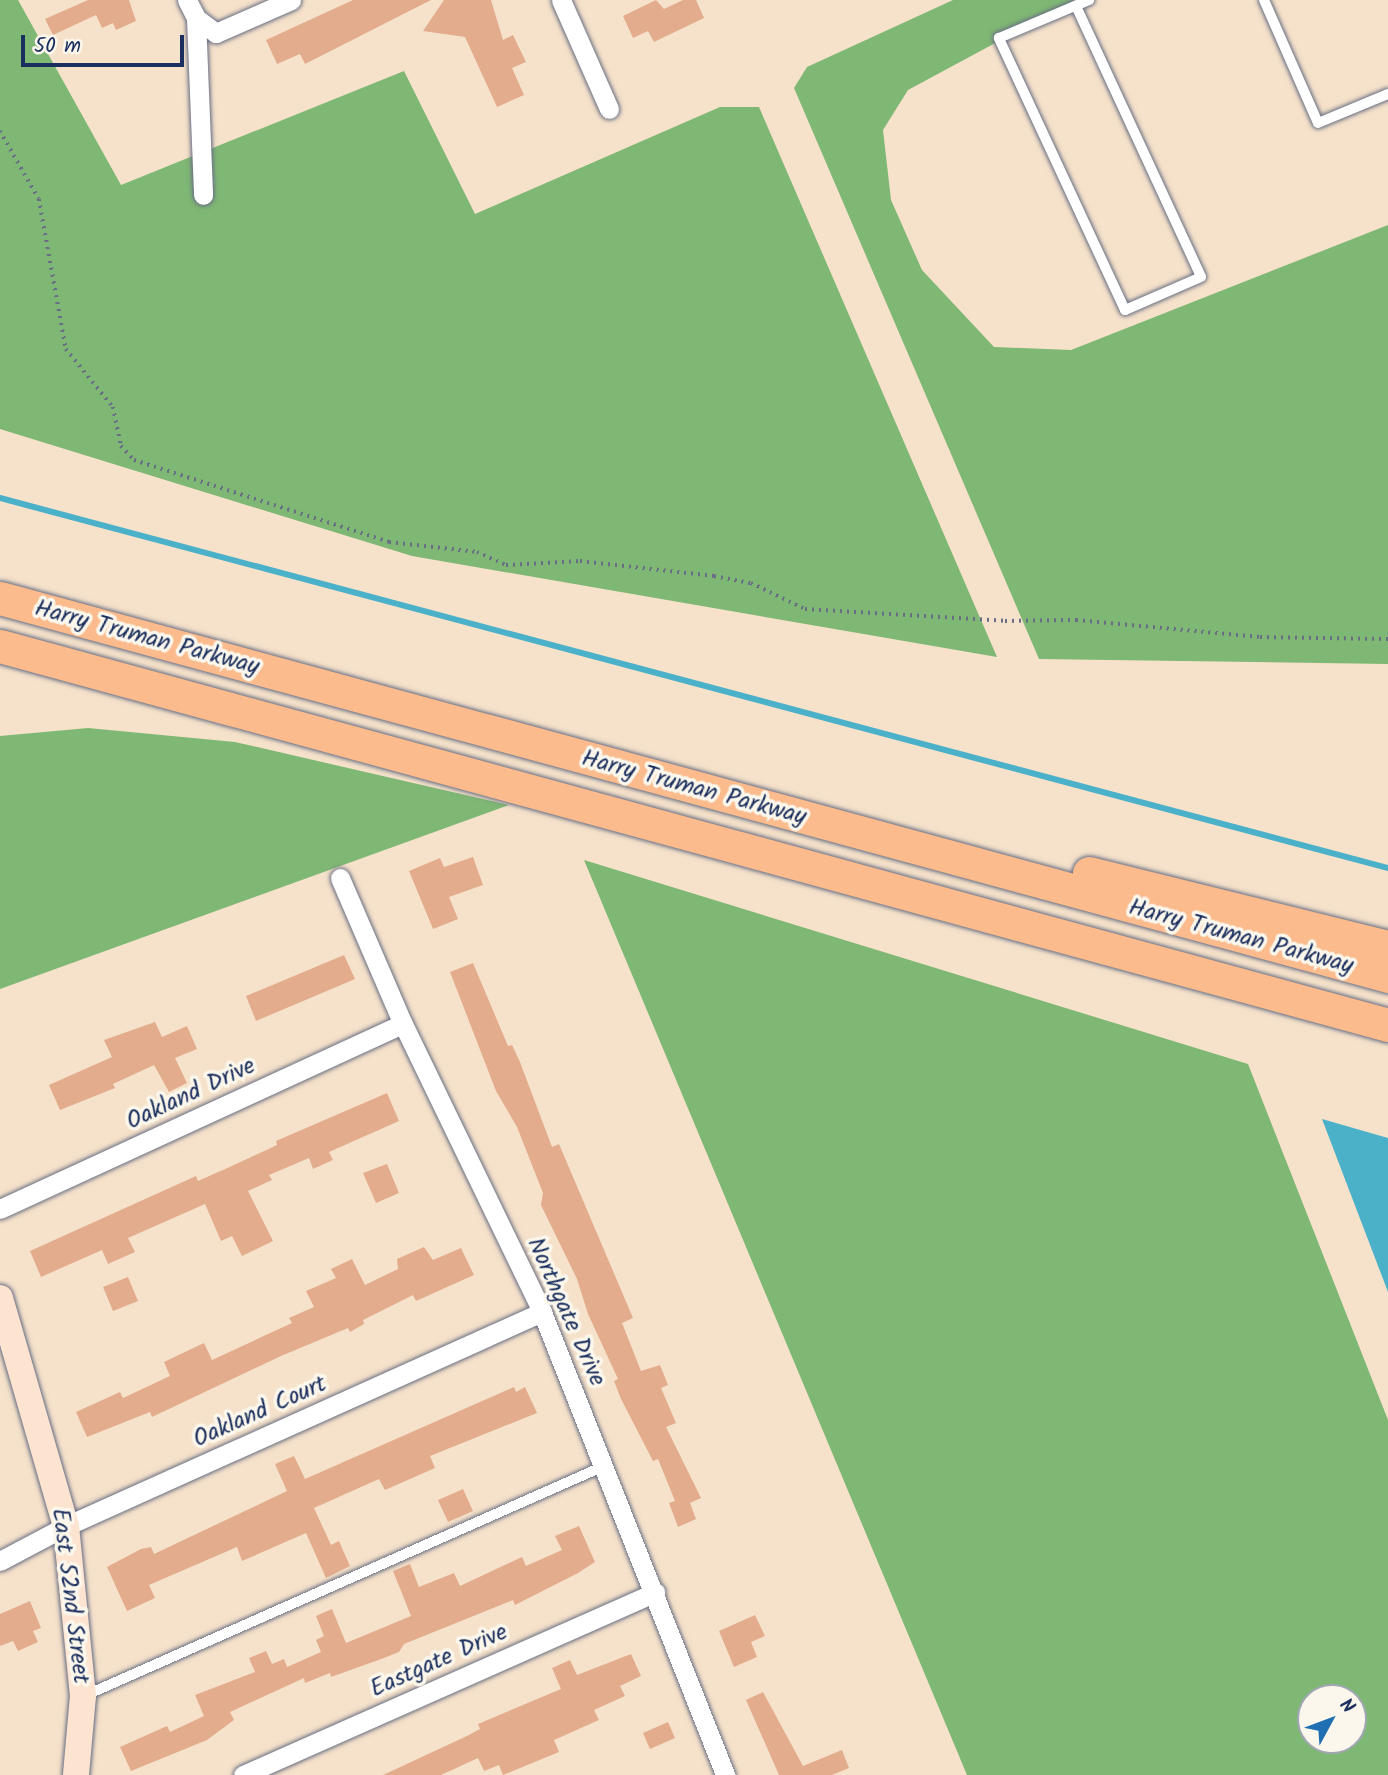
<!DOCTYPE html>
<style>
body{margin:0}
#map{position:relative;width:1388px;height:1775px;overflow:hidden;background:#f6e2ca;font-family:Kalam,sans-serif}
div>[style]{position:absolute}
.forest>*{inset:0;background:#7fb774}
.water>*{inset:0;background:#4ab1c9}
.stream>*{height:6px;margin:-3px;padding:0 3px;transform-origin:3px;border-radius:3px;background:#4ab1c9}
.building>*{inset:0;background:#e3ac8d}
.path>*{height:3.5px;margin-top:-1.75px;transform-origin:0;background:repeating-linear-gradient(90deg,#686e84 0 2px,transparent 0 7px)}
.roads{filter:drop-shadow(0 0 2px #686e84) drop-shadow(0 0 2px #686e84)}
.service>*{height:10px;margin:-5px;padding:0 5px;transform-origin:5px;border-radius:5px;background:#fff}
.minor>*{height:19px;margin:-9.5px;padding:0 9.5px;transform-origin:9.5px;border-radius:9.5px;background:#fff}
.secondary>*{height:26px;margin:-13px;padding:0 13px;transform-origin:13px;border-radius:13px;background:#fde4d1}
.motorway>*{height:33px;margin:-16.5px;padding:0 16.5px;transform-origin:16.5px;border-radius:16.5px;background:#fbbb8c}
span{translate:-50% -50%;white-space:nowrap;text-align:center;line-height:1.15;-webkit-text-stroke:7px #fbf7ec;paint-order:stroke}
.street-label{font-size:24px;color:#1b2f5e}
.north{position:absolute;left:1297px;top:1684px;width:70px;height:70px;box-sizing:border-box;background:#fbf7ec;border:2px solid #a1a7b3;border-radius:50%;rotate:49deg;font-size:19px;font-weight:700;line-height:28px;text-align:center;color:#1b2f5e}
.north::after{content:'';display:block;margin:auto;width:24px;height:32px;background:#1f6fb2;clip-path:polygon(50% 0,100% 100%,50% 72%,0 100%)}
.scale{position:absolute;left:21px;top:35px;width:163px;height:32px;box-sizing:border-box;border:4px solid #1b2f5e;border-top:0;padding-left:9px;font-size:21px;line-height:24px;white-space:nowrap;color:#1b2f5e;-webkit-text-stroke:5px #fbf7ec;paint-order:stroke}
</style>
<div id="map">
<div class="forest">
<div style="clip-path:polygon(0 0,18px 0,121px 185px,404px 71px,475px 214px,720px 107px,759px 107px,997px 657px,412px 556px,0 429px)"></div>
<div style="clip-path:polygon(953px 0,1075px 0,908px 90px,883px 130px,891px 200px,922px 270px,994px 347px,1071px 350px,1388px 225px,1388px 664px,1039px 659px,794px 88px,807px 67px)"></div>
<div style="clip-path:polygon(88px 728px,235px 742px,509px 805px,0 989px,0 736px)"></div>
<div style="clip-path:polygon(evenodd,584px 860px,1248px 1064px,1388px 1420px,1388px 1775px,967px 1775px,584px 860px,1311px 1698px,1353px 1698px,1353px 1740px,1311px 1740px,1311px 1698px)"></div>
</div>
<div class="water">
<div style="clip-path:polygon(1322px 1119px,1388px 1138px,1388px 1292px)"></div>
</div>
<div class="stream">
<div style="left:0;top:498px;width:1436px;rotate:14.93deg"></div>
</div>
<div class="building">
<div style="clip-path:polygon(88px 0,129px 0,136px 21px,116px 30px,113px 23px,102px 28px,96px 15px,53px 35px,45px 19px)"></div>
<div style="clip-path:polygon(353px 0,431px 0,305px 64px,300px 54px,277px 64px,266px 40px)"></div>
<div style="clip-path:polygon(444px 0,491px 0,503px 40px,513px 35px,526px 62px,512px 68px,524px 95px,497px 107px,465px 37px,423px 31px)"></div>
<div style="clip-path:polygon(656px 0,664px 9px,683px 0,696px 0,704px 18px,654px 42px,648px 31px,633px 38px,623px 16px)"></div>
<div style="clip-path:polygon(473px 857px,483px 885px,449px 897px,458px 919px,433px 929px,409px 871px,440px 858px,444px 867px)"></div>
<div style="clip-path:polygon(344px 955px,355px 979px,256px 1021px,246px 996px)"></div>
<div style="clip-path:polygon(473px 963px,508px 1046px,512px 1045px,520px 1062px,552px 1147px,559px 1144px,633px 1318px,622px 1323px,641px 1371px,660px 1365px,668px 1385px,661px 1388px,676px 1423px,666px 1427px,701px 1498px,690px 1503px,696px 1519px,678px 1527px,669px 1503px,675px 1501px,658px 1459px,653px 1461px,621px 1399px,614px 1381px,618px 1379px,588px 1314px,577px 1279px,541px 1205px,543px 1193px,517px 1127px,496px 1091px,450px 972px)"></div>
<div style="clip-path:polygon(155px 1022px,162px 1037px,187px 1026px,197px 1049px,175px 1058px,187px 1083px,169px 1092px,154px 1065px,113px 1084px,115px 1088px,60px 1110px,49px 1085px,112px 1057px,104px 1040px)"></div>
<div style="clip-path:polygon(387px 1093px,399px 1121px,329px 1152px,333px 1160px,313px 1169px,309px 1158px,269px 1175px,272px 1180px,248px 1191px,273px 1241px,242px 1256px,232px 1236px,221px 1241px,205px 1204px,128px 1238px,135px 1252px,108px 1264px,102px 1250px,41px 1277px,30px 1251px,196px 1176px,198px 1181px,234px 1165px,277px 1145px,276px 1141px)"></div>
<div style="clip-path:polygon(387px 1164px,399px 1193px,376px 1203px,363px 1173px)"></div>
<div style="clip-path:polygon(424px 1247px,433px 1260px,461px 1248px,474px 1275px,416px 1301px,413px 1295px,363px 1320px,364px 1324px,350px 1332px,348px 1328px,281px 1356px,152px 1417px,150px 1412px,87px 1437px,76px 1412px,120px 1392px,123px 1398px,170px 1376px,164px 1362px,204px 1343px,212px 1360px,292px 1323px,289px 1318px,314px 1307px,306px 1291px,336px 1278px,331px 1269px,352px 1259px,365px 1285px,398px 1269px,397px 1259px)"></div>
<div style="clip-path:polygon(128px 1277px,138px 1301px,113px 1311px,103px 1287px)"></div>
<div style="clip-path:polygon(514px 1387px,516px 1392px,525px 1387px,537px 1413px,430px 1456px,435px 1468px,385px 1490px,379px 1479px,314px 1508px,331px 1545px,339px 1541px,350px 1566px,326px 1578px,306px 1533px,242px 1561px,237px 1547px,149px 1585px,155px 1598px,127px 1611px,107px 1567px,141px 1549px,151px 1547px,154px 1554px,287px 1491px,275px 1464px,294px 1456px,305px 1479px)"></div>
<div style="clip-path:polygon(463px 1489px,473px 1511px,448px 1522px,438px 1500px)"></div>
<div style="clip-path:polygon(579px 1526px,595px 1562px,578px 1573px,515px 1605px,513px 1600px,404px 1644px,399px 1652px,384px 1658px,331px 1677px,330px 1673px,305px 1683px,304px 1678px,230px 1712px,234px 1720px,207px 1740px,131px 1771px,120px 1747px,167px 1726px,170px 1732px,204px 1716px,195px 1695px,255px 1672px,249px 1658px,266px 1651px,272px 1664px,284px 1659px,287px 1667px,321px 1652px,316px 1640px,324px 1636px,316px 1616px,332px 1609px,346px 1643px,411px 1616px,393px 1571px,410px 1564px,419px 1587px,454px 1573px,460px 1586px,522px 1557px,526px 1566px,562px 1550px,555px 1536px)"></div>
<div style="clip-path:polygon(30px 1601px,41px 1628px,33px 1631px,38px 1642px,18px 1651px,13px 1641px,0 1646px,0 1614px)"></div>
<div style="clip-path:polygon(755px 1615px,765px 1636px,751px 1642px,757px 1657px,734px 1667px,719px 1631px)"></div>
<div style="clip-path:polygon(631px 1654px,641px 1676px,620px 1686px,625px 1696px,594px 1710px,599px 1720px,554px 1740px,559px 1752px,503px 1775px,499px 1765px,484px 1771px,478px 1758px,441px 1775px,383px 1775px,469px 1735px,480px 1729px,478px 1724px,561px 1689px,552px 1668px,570px 1660px,577px 1675px)"></div>
<div style="clip-path:polygon(763px 1692px,803px 1766px,842px 1750px,849px 1768px,832px 1775px,779px 1775px,746px 1700px)"></div>
<div style="clip-path:polygon(668px 1722px,675px 1738px,650px 1749px,643px 1733px)"></div>
</div>
<div class="path">
<div style="left:0;top:131px;width:78px;rotate:60.2deg"></div>
<div style="left:39px;top:199px;width:152px;rotate:79.8deg"></div>
<div style="left:66px;top:349px;width:75px;rotate:51deg"></div>
<div style="left:113px;top:407px;width:40px;rotate:78deg"></div>
<div style="left:121px;top:446px;width:19px;rotate:47deg"></div>
<div style="left:134px;top:460px;width:268px;rotate:17.8deg"></div>
<div style="left:389px;top:542px;width:89px;rotate:6.5deg"></div>
<div style="left:477px;top:552px;width:32px;rotate:24deg"></div>
<div style="left:506px;top:565px;width:74px;rotate:-3.1deg"></div>
<div style="left:580px;top:561px;width:135px;rotate:6.4deg"></div>
<div style="left:714px;top:576px;width:38px;rotate:11deg"></div>
<div style="left:751px;top:583px;width:60px;rotate:25.7deg"></div>
<div style="left:805px;top:609px;width:200px;rotate:3.4deg"></div>
<div style="left:1005px;top:621px;width:71px;rotate:-0.8deg"></div>
<div style="left:1076px;top:620px;width:185px;rotate:5.3deg"></div>
<div style="left:1260px;top:637px;width:128px;rotate:0.9deg"></div>
</div>
<div class="roads">
<div class="service">
<div style="left:1264px;top:0;width:134px;rotate:66.3deg"></div>
<div style="left:1318px;top:123px;width:76px;rotate:-22.5deg"></div>
<div style="left:1076px;top:6px;width:298px;rotate:65.2deg"></div>
<div style="left:1201px;top:277px;width:83px;rotate:156.5deg"></div>
<div style="left:1125px;top:310px;width:300px;rotate:-114.9deg"></div>
<div style="left:999px;top:38px;width:98px;rotate:-22.9deg"></div>
<div style="left:84px;top:1696px;width:569px;rotate:-23.86deg"></div>
</div>
<div class="minor">
<div style="left:187px;top:0;width:20px;rotate:63deg"></div>
<div style="left:196px;top:18px;width:177px;rotate:87.7deg"></div>
<div style="left:561px;top:0;width:119px;rotate:66.2deg"></div>
<div style="left:196px;top:18px;width:25px;rotate:37deg"></div>
<div style="left:216px;top:33px;width:82px;rotate:-23.7deg"></div>
<div style="left:340px;top:878px;width:159px;rotate:66.7deg"></div>
<div style="left:403px;top:1024px;width:320px;rotate:64.2deg"></div>
<div style="left:542px;top:1312px;width:498px;rotate:68.4deg"></div>
<div style="left:0;top:1209px;width:443px;rotate:-24.7deg"></div>
<div style="left:0;top:1561px;width:75px;rotate:-27.9deg"></div>
<div style="left:66px;top:1526px;width:522px;rotate:-24.21deg"></div>
<div style="left:243px;top:1775px;width:451px;rotate:-23.9deg"></div>
</div>
<div class="secondary">
<div style="left:0;top:1298px;width:237px;rotate:73.9deg"></div>
<div style="left:66px;top:1526px;width:171px;rotate:84.3deg"></div>
<div style="left:83px;top:1696px;width:79px;rotate:95.1deg"></div>
</div>
<div class="motorway">
<div style="left:0;top:598px;width:1439px;rotate:15.23deg"></div>
<div style="left:0;top:646px;width:1439px;rotate:15.27deg"></div>
<div style="left:1089px;top:873px;width:308px;rotate:13.9deg"></div>
</div>
</div>
<div class="street-label">
<span style="left:147px;top:638px;rotate:15deg">Harry Truman Parkway</span>
<span style="left:694px;top:788px;rotate:15deg">Harry Truman Parkway</span>
<span style="left:1241px;top:937px;rotate:15deg">Harry Truman Parkway</span>
<span style="left:191px;top:1094px;rotate:-25deg">Oakland Drive</span>
<span style="left:566px;top:1312px;rotate:66deg">Northgate Drive</span>
<span style="left:260px;top:1412px;rotate:-24deg">Oakland Court</span>
<span style="left:70px;top:1596px;rotate:83deg">East 52nd Street</span>
<span style="left:439px;top:1661px;rotate:-24deg">Eastgate Drive</span>
</div>
<div class="north">N</div>
<div class="scale">50 m</div>
</div>
